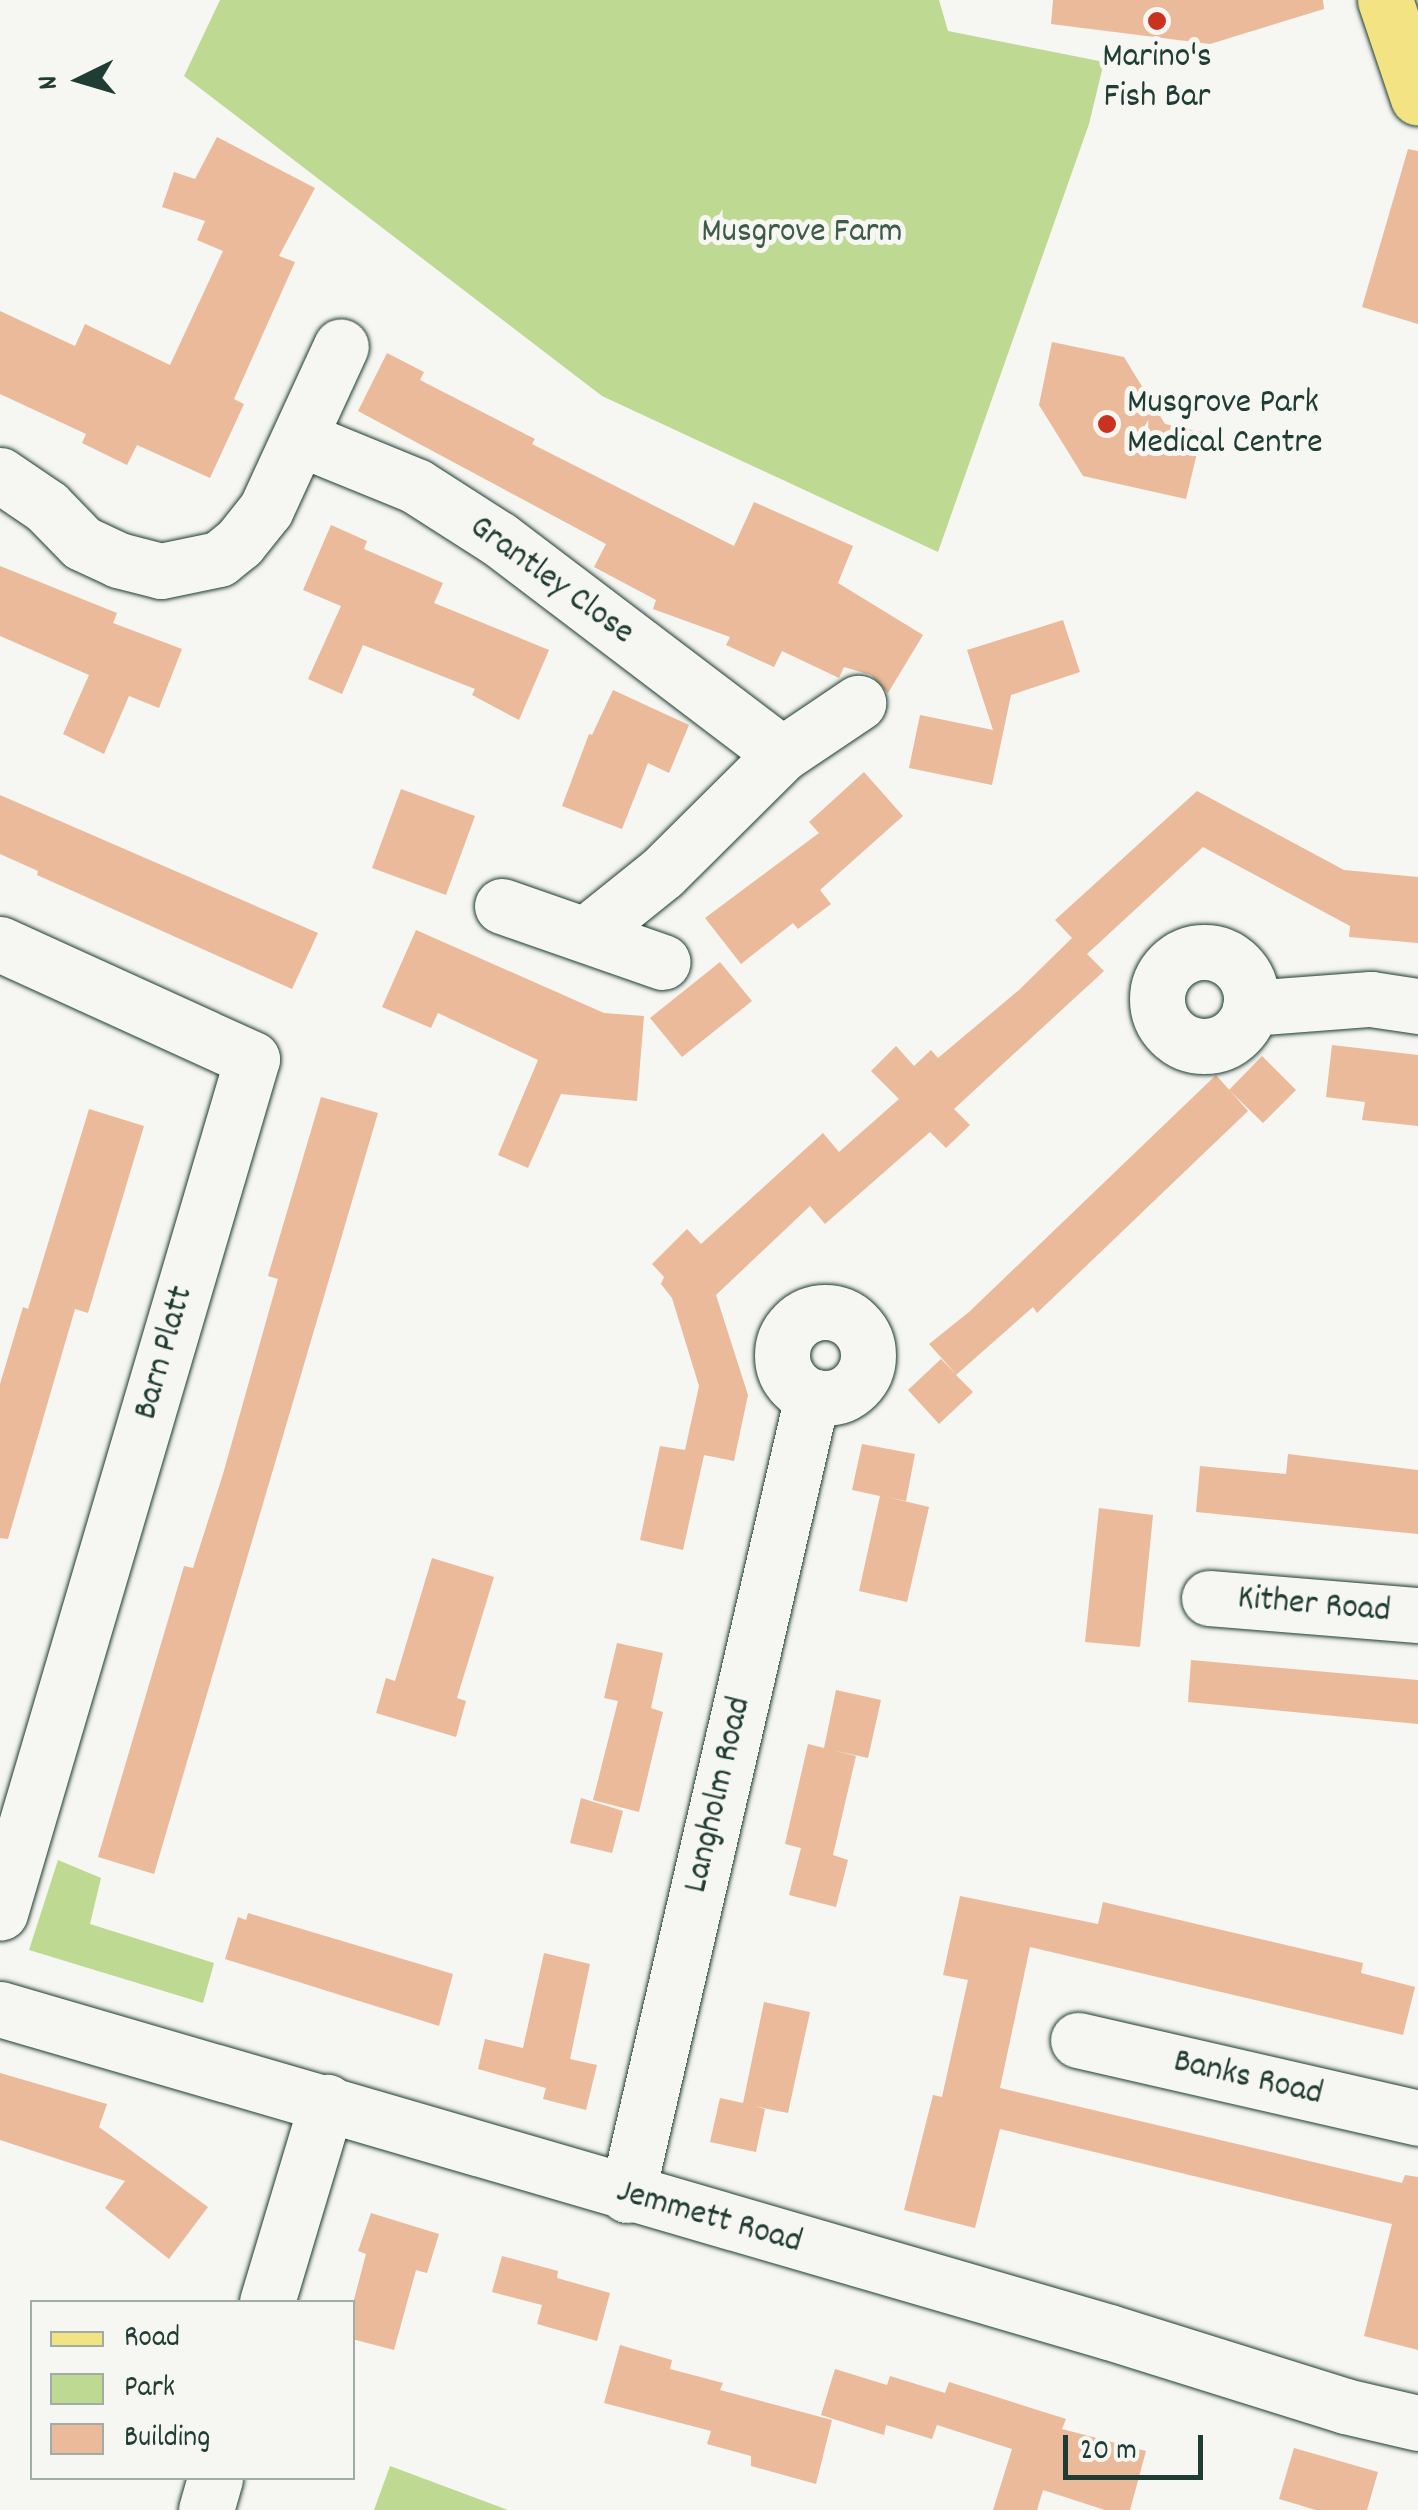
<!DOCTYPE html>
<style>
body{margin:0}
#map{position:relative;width:1418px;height:2510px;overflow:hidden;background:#f6f6f2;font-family:Dekko,sans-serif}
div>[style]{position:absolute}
.green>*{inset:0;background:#bed991}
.building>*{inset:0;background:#eaba9b}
.roads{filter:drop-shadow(0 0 2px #1f3d34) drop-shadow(0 0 2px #1f3d34)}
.minor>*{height:55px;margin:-27.5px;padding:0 27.5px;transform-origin:27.5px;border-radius:27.5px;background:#f6f6f2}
.minor>.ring{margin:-27.5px;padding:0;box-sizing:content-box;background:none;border:55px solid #f6f6f2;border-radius:50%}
.major>*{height:55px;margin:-27.5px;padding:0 27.5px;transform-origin:27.5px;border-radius:27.5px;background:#f4e382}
.dots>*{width:28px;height:28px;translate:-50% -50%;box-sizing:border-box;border:5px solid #f6f6f2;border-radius:50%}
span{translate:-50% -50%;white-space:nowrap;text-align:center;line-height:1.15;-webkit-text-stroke:10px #f6f6f2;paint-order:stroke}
.poi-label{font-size:35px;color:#1f3d34}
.left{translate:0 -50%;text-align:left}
.park-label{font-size:35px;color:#3f5c47}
.street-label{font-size:35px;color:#1f3d34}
.legend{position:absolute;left:30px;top:2300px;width:325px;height:180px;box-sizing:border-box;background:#f6f6f2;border:2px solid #a0aca6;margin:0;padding:12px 18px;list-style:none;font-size:30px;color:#1f3d34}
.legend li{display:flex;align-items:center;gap:20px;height:50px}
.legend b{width:50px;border:2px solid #a0aca6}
.north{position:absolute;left:30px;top:30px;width:100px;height:100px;-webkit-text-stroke:8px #f6f6f2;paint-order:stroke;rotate:265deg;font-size:28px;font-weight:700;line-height:40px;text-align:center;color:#1f3d34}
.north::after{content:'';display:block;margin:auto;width:35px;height:45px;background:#1f3d34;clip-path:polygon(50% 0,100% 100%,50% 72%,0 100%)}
.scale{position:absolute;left:1063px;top:2435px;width:140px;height:45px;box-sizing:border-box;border:5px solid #1f3d34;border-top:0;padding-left:12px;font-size:30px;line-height:35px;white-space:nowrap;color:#1f3d34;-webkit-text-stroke:8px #f6f6f2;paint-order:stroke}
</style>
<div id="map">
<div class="green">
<div style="clip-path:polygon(220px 0,939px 0,948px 31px,1104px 62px,1089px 124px,938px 552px,602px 396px,184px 76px)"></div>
<div style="clip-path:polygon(58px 1860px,101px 1878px,90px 1924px,214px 1963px,203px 2003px,29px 1950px)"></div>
<div style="clip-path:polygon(390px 2466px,508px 2510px,374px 2510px)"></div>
</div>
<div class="building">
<div style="clip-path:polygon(1053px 0,1323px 0,1324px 9px,1210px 44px,1051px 24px)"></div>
<div style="clip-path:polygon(217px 137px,315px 188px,279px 256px,295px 262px,234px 399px,244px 404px,210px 478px,137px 445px,127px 465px,82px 443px,86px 434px,0 394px,0 311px,75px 346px,85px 324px,170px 365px,223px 251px,197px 240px,205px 221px,162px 207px,174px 172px,195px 179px)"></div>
<div style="clip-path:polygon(1408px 149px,1418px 151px,1418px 324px,1362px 307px)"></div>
<div style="clip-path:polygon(1052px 342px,1124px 357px,1165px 424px,1202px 432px,1186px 499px,1083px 476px,1039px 405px)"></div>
<div style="clip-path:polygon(387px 353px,424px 372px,420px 380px,535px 439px,532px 444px,734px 546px,754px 502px,853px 546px,838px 583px,923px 635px,888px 693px,871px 675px,844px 667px,839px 678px,782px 651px,774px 667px,726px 645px,730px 637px,653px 609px,656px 600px,594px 567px,606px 544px,358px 411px)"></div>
<div style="clip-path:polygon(331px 525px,367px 541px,364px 549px,443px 583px,434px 603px,549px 650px,519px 720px,472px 695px,475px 689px,363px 645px,342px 694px,308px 679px,341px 606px,303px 590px)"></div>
<div style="clip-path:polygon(0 566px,117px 613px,113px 623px,182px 649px,159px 708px,129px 696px,104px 754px,63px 734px,89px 675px,0 636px)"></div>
<div style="clip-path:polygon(1063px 620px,1080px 672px,1011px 695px,992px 785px,909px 768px,920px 715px,993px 730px,967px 650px)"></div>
<div style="clip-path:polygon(613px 690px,689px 725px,669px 773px,648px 763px,622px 829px,562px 806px,589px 734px,592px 735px)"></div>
<div style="clip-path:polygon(864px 772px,903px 816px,820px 890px,831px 904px,798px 929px,793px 923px,741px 964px,705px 918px,819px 833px,809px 822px)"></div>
<div style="clip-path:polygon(401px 789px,475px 816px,446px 895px,372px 868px)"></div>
<div style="clip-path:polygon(1197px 791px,1344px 870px,1418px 877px,1418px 943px,1349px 937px,1350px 926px,1203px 847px,1087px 954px,1104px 971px,954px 1109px,970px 1125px,946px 1148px,930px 1132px,825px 1224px,810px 1206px,716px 1295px,748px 1395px,734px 1461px,704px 1455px,683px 1550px,640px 1540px,660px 1446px,685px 1450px,699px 1386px,672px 1298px,661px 1284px,664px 1277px,652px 1264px,687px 1229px,701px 1244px,823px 1133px,839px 1152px,899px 1099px,871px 1071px,896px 1046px,914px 1066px,931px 1050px,938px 1058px,1019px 990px,1072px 938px,1055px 920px)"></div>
<div style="clip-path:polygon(0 795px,318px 933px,292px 989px,37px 875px,38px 871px,0 854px)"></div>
<div style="clip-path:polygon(416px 930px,604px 1013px,644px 1016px,637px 1101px,561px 1094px,528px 1168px,498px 1155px,538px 1060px,438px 1013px,431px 1028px,382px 1007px)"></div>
<div style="clip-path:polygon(720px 962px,752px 1001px,682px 1057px,650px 1018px)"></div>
<div style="clip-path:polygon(1332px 1045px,1418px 1055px,1418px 1126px,1362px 1120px,1365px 1102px,1326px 1097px)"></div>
<div style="clip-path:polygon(1262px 1056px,1296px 1090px,1263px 1123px,1229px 1090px)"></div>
<div style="clip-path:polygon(1216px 1075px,1248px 1111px,1037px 1313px,1033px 1307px,956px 1375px,973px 1392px,939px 1424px,908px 1390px,941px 1359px,956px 1374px,929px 1344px,969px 1312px)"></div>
<div style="clip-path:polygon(321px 1097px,378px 1113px,154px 1874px,98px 1857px,184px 1566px,193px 1568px,223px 1474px,278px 1279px,268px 1276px)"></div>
<div style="clip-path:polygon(89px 1109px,144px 1126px,88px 1313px,75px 1309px,8px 1539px,0 1538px,0 1384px,23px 1307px,28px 1309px)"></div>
<div style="clip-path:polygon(862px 1444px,915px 1454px,906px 1501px,887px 1497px,929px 1507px,907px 1602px,859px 1591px,880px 1496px,852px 1490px)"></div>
<div style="clip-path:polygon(1288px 1454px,1418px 1470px,1418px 1534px,1196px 1512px,1200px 1466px,1286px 1474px)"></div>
<div style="clip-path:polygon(1099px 1508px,1153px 1515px,1140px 1647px,1085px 1642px)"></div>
<div style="clip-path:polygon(432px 1558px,494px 1577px,457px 1698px,466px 1701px,456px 1737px,376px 1713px,386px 1678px,395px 1681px)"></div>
<div style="clip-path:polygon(617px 1643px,663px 1653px,651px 1708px,663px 1712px,639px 1812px,593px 1800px,618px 1701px,604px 1698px)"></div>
<div style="clip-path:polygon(1191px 1660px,1418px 1680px,1418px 1724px,1188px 1702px)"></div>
<div style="clip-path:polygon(836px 1690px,881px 1700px,868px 1758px,832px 1750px,856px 1756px,833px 1855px,848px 1860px,836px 1907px,789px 1895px,801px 1848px,785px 1844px,808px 1744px,824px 1748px)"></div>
<div style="clip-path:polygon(581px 1798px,623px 1811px,612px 1853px,570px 1843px)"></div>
<div style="clip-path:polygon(960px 1896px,1098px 1924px,1103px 1902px,1363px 1963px,1361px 1973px,1415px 1987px,1403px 2035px,1030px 1947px,1000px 2088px,1402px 2183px,1405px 2175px,1418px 2177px,1418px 2350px,1364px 2336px,1392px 2224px,1000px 2129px,975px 2228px,904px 2210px,933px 2095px,942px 2097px,968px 1980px,943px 1975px)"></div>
<div style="clip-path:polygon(248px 1913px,453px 1974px,439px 2026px,225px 1959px,238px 1917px,246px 1920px)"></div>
<div style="clip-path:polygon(544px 1953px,590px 1964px,570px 2059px,597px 2065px,586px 2110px,543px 2099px,546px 2088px,478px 2069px,485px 2039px,544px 2053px,523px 2048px)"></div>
<div style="clip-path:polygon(764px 2002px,810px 2012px,788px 2113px,754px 2106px,765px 2109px,756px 2152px,710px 2142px,720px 2098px,743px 2103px)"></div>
<div style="clip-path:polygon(0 2073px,107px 2104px,99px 2127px,208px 2207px,169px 2259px,105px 2208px,125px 2181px,0 2140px)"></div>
<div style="clip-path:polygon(371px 2213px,439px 2234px,427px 2273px,416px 2270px,394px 2350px,352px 2339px,352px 2307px,366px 2254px,358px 2251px)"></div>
<div style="clip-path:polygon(502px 2256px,558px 2271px,557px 2278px,610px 2293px,597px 2341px,537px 2324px,542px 2305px,492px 2292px)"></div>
<div style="clip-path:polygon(620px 2345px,672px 2360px,670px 2369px,723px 2383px,720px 2390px,832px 2420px,816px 2484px,751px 2466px,751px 2456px,707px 2444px,711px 2431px,604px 2403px)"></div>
<div style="clip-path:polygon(835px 2369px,887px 2385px,890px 2376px,945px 2393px,949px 2382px,1066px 2419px,1062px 2429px,1146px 2451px,1130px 2510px,1105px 2510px,1043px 2490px,1037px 2510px,993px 2510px,1012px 2449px,937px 2425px,932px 2439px,886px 2425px,884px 2435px,821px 2415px)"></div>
<div style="clip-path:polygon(1294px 2448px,1378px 2472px,1367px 2510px,1316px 2510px,1279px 2499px)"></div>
</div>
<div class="roads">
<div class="minor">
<div style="left:301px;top:439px;width:124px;rotate:22.2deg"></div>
<div style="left:416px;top:486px;width:98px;rotate:32.6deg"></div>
<div style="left:499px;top:539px;width:355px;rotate:37.2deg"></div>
<div style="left:0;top:475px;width:57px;rotate:34.2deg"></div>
<div style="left:47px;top:507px;width:50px;rotate:45.8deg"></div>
<div style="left:82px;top:543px;width:40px;rotate:25deg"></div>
<div style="left:118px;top:560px;width:44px;rotate:14.3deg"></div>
<div style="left:161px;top:571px;width:59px;rotate:-11.7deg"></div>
<div style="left:219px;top:559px;width:26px;rotate:-39deg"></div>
<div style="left:239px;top:543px;width:43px;rotate:-51.5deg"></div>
<div style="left:266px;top:509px;width:179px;rotate:-65.3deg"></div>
<div style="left:502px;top:906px;width:170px;rotate:19.2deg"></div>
<div style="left:586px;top:934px;width:97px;rotate:-38.8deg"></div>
<div style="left:662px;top:873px;width:169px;rotate:-44.8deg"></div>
<div style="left:782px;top:754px;width:92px;rotate:-33.9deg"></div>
<div style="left:0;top:944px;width:277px;rotate:24.5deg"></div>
<div style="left:252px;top:1059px;width:890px;rotate:106.44deg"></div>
<div class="ring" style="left:1157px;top:952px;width:39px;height:39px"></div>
<div style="left:1250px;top:1008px;width:121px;rotate:-4.3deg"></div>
<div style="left:1371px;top:999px;width:48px;rotate:8.5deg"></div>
<div class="ring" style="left:782px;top:1312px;width:31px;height:31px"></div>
<div style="left:1209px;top:1598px;width:210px;rotate:4.7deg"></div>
<div style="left:0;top:2009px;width:1155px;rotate:16.24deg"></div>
<div style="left:1109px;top:2332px;width:247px;rotate:17.4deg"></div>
<div style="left:1345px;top:2406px;width:75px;rotate:13.1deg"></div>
<div style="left:1078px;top:2040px;width:349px;rotate:12.9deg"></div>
<div style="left:627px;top:2195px;width:820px;rotate:-76.96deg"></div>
<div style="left:267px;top:2302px;width:209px;rotate:-73.3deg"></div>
<div style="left:206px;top:2510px;width:33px;rotate:-74deg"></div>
</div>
<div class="major">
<div style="left:1385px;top:0;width:103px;rotate:71.4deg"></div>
</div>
</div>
<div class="dots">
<div style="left:1157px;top:21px;background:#c8321e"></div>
<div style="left:1107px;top:424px;background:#c8321e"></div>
</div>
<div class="poi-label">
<span style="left:1157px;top:78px">Marino's<br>Fish Bar</span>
<span class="left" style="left:1127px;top:424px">Musgrove Park<br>Medical Centre</span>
</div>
<div class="park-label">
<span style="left:802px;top:233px">Musgrove Farm</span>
</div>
<div class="street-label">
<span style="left:551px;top:581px;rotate:36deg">Grantley Close</span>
<span style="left:165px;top:1353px;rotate:-74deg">Barn Platt</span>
<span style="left:1314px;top:1606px;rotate:5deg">Kither Road</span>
<span style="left:719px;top:1795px;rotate:-77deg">Langholm Road</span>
<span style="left:1248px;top:2079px;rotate:13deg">Banks Road</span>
<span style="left:709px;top:2218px;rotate:16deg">Jemmett Road</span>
</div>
<ul class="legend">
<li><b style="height:12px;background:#f4e382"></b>Road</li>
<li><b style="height:28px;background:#bed991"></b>Park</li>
<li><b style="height:28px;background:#eaba9b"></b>Building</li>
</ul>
<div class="north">N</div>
<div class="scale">20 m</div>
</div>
